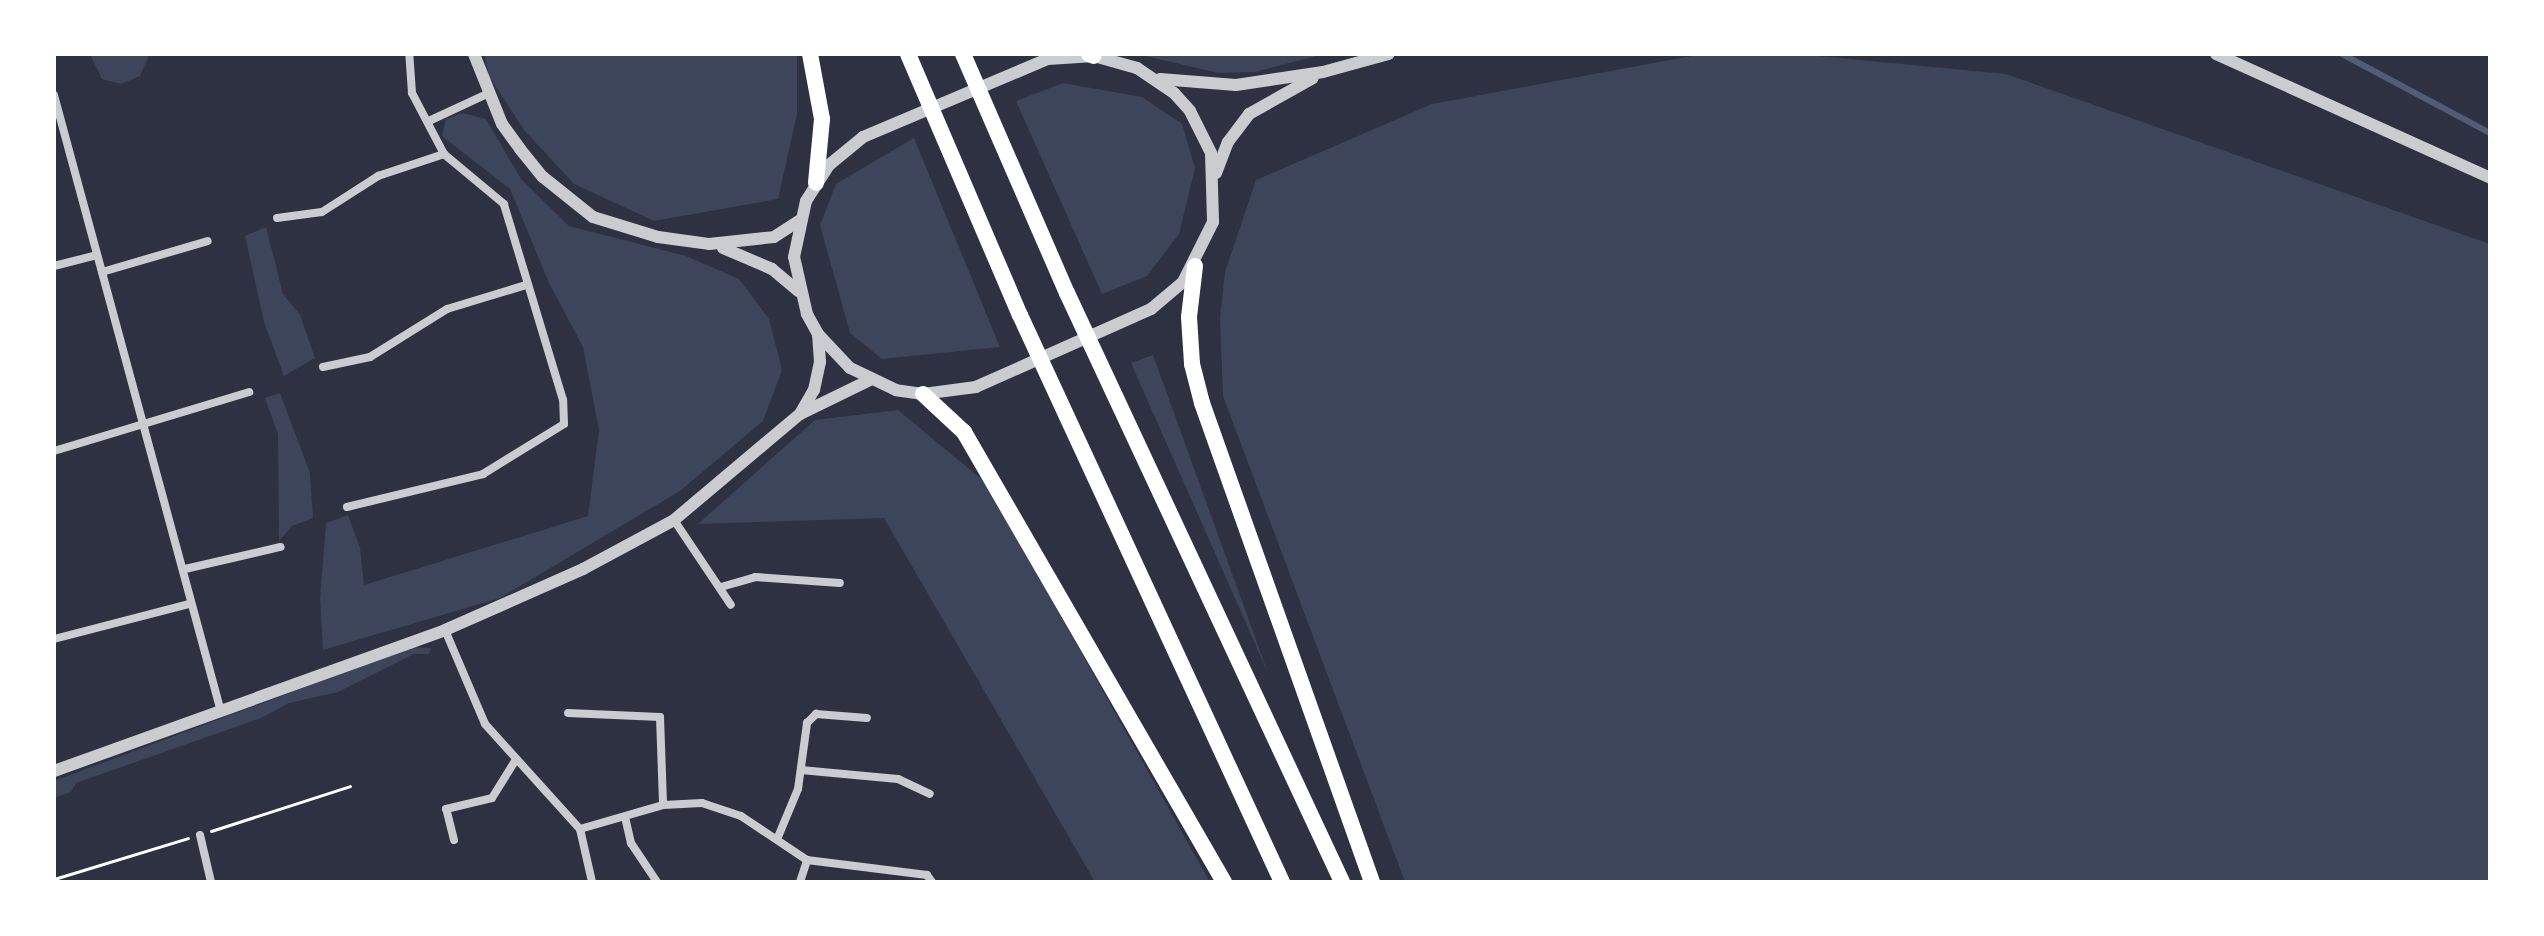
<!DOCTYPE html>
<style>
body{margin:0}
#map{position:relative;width:2544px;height:936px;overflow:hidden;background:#2d3142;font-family:Roboto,sans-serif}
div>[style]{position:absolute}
.green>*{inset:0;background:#3c4559}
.stream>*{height:6px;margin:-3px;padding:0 3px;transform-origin:3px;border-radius:3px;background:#4f5d75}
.path>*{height:3px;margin:-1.5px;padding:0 1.5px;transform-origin:1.5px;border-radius:1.5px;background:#fff}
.minor>*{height:8px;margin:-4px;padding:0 4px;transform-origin:4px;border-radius:4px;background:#caccd0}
.tertiary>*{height:12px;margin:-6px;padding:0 6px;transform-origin:6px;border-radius:6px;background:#caccd0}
.trunk>*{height:16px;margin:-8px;padding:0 8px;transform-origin:8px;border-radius:8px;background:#fff}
span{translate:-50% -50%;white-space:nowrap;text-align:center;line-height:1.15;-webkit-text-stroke:8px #fff;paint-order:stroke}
.frame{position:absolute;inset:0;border:56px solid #fff;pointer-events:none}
</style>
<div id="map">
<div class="green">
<div style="clip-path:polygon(90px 54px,148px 54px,148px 58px,140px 76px,121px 84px,102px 79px)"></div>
<div style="clip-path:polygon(484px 54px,797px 54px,797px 114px,778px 199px,654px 221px,574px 184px,524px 130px,489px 76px)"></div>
<div style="clip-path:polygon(1137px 54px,1324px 54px,1255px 72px,1218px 73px)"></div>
<div style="clip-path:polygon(1702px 54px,1798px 54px,2006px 74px,2490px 244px,2490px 882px,1405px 882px,1223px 396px,1220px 318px,1225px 272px,1256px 180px,1432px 104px)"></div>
<div style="clip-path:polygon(1063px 83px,1142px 97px,1182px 124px,1195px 168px,1179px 234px,1147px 276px,1102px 294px,1016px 101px)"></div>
<div style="clip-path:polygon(463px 113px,486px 119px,521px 179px,569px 226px,686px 256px,739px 279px,769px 319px,782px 370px,763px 421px,680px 491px,500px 598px,323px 650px,320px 598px,326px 523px,348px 515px,360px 548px,364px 585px,588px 516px,599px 430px,583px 347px,549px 283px,510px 189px,442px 136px,446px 119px)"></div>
<div style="clip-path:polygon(914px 138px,1000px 347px,882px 359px,850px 333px,820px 225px,836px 184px)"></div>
<div style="clip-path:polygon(266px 227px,283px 294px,300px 315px,315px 358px,284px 376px,264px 322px,245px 236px)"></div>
<div style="clip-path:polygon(1153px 355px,1268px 673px,1131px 363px)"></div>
<div style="clip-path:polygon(280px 393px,310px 473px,313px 518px,292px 526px,279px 541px,278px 434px,265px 398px)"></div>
<div style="clip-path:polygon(898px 410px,986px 483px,1210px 882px,1095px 882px,884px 518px,698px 524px,815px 420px)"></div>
<div style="clip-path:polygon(412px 647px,431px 648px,429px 654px,414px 654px,338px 692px,289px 703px,261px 718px,76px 783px,71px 792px,54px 798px,54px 781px)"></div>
</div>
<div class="stream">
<div style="left:2342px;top:54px;width:168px;rotate:28.1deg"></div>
</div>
<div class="path">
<div style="left:211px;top:831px;width:146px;rotate:-17.9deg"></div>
<div style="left:54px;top:879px;width:140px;rotate:-17deg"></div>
</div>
<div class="minor">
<div style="left:54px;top:95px;width:639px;rotate:74.85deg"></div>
<div style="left:431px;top:120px;width:62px;rotate:-24.9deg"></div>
<div style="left:277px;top:218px;width:45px;rotate:-7.6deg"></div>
<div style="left:322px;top:212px;width:67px;rotate:-32.7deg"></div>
<div style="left:378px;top:176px;width:70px;rotate:-18.4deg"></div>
<div style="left:54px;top:266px;width:44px;rotate:-14.3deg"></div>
<div style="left:102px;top:272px;width:110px;rotate:-16.3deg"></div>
<div style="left:323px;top:367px;width:48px;rotate:-12deg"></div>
<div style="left:370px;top:357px;width:91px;rotate:-31.9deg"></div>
<div style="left:447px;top:309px;width:83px;rotate:-16.9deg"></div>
<div style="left:54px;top:451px;width:204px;rotate:-16.8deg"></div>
<div style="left:347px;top:507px;width:140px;rotate:-13.6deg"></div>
<div style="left:483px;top:474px;width:95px;rotate:-31.7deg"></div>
<div style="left:564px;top:424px;width:24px;rotate:-92deg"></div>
<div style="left:563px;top:400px;width:205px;rotate:-106.8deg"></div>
<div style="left:504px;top:204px;width:78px;rotate:-140.2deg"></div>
<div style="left:444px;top:154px;width:69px;rotate:-117.7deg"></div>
<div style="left:412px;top:93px;width:39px;rotate:-94deg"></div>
<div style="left:674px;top:520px;width:102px;rotate:56.2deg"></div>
<div style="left:185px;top:569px;width:98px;rotate:-13deg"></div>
<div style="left:721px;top:587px;width:35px;rotate:-16deg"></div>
<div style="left:755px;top:577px;width:85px;rotate:4deg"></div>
<div style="left:445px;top:630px;width:102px;rotate:66.9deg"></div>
<div style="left:485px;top:724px;width:142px;rotate:47.9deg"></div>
<div style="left:580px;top:829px;width:54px;rotate:77.2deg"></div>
<div style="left:54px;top:639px;width:139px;rotate:-14.5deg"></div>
<div style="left:568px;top:713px;width:92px;rotate:2.5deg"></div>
<div style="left:660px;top:717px;width:88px;rotate:88deg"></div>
<div style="left:801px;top:770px;width:97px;rotate:5.3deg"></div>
<div style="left:898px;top:779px;width:35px;rotate:25deg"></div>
<div style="left:625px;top:817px;width:27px;rotate:77deg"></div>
<div style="left:631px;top:843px;width:47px;rotate:56.3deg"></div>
<div style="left:580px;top:829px;width:86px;rotate:-16.1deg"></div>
<div style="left:663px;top:805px;width:39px;rotate:-3deg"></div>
<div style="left:702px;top:803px;width:41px;rotate:18.4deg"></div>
<div style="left:741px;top:816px;width:79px;rotate:33.7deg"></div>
<div style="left:807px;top:860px;width:121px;rotate:7.1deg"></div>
<div style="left:927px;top:875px;width:9px;rotate:54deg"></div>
<div style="left:200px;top:835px;width:48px;rotate:76.8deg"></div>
<div style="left:778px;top:837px;width:52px;rotate:-67.4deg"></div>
<div style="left:798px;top:789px;width:67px;rotate:-82.2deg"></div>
<div style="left:807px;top:723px;width:13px;rotate:-45deg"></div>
<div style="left:816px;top:714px;width:51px;rotate:4.5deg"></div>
<div style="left:454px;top:840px;width:32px;rotate:-104deg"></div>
<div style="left:446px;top:809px;width:47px;rotate:-13.4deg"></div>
<div style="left:492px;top:798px;width:44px;rotate:-58.1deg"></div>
<div style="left:800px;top:882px;width:23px;rotate:-72deg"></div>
</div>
<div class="tertiary">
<div style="left:474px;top:54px;width:75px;rotate:68.2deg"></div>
<div style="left:502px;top:124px;width:31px;rotate:54deg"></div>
<div style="left:520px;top:149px;width:36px;rotate:51deg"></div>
<div style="left:543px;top:177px;width:64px;rotate:38.7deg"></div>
<div style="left:593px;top:217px;width:68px;rotate:17.1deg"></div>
<div style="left:658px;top:237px;width:51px;rotate:7.8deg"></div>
<div style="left:709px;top:244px;width:65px;rotate:-6.1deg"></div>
<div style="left:774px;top:237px;width:30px;rotate:-33deg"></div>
<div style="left:2216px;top:54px;width:301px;rotate:24.3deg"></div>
<div style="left:1094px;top:56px;width:45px;rotate:15.6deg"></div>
<div style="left:1137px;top:68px;width:45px;rotate:34deg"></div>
<div style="left:1174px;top:93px;width:24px;rotate:48deg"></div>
<div style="left:1190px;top:111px;width:47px;rotate:63.4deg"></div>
<div style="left:1211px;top:153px;width:69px;rotate:88.3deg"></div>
<div style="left:1213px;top:222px;width:67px;rotate:116.6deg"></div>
<div style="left:1183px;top:282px;width:42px;rotate:139.8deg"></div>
<div style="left:1151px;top:309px;width:192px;rotate:156deg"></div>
<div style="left:976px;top:387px;width:53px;rotate:172.5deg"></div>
<div style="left:923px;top:394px;width:27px;rotate:-172deg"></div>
<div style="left:896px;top:390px;width:51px;rotate:-154.4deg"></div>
<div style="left:850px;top:368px;width:47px;rotate:-133.3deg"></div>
<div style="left:818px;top:334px;width:23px;rotate:-119deg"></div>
<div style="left:807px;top:314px;width:58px;rotate:-102.8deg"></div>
<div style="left:794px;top:257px;width:57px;rotate:-77.9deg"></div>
<div style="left:806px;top:201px;width:43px;rotate:-57.4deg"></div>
<div style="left:829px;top:165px;width:44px;rotate:-39.5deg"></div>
<div style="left:863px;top:137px;width:201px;rotate:-22.9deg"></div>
<div style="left:1048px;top:59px;width:46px;rotate:-3.7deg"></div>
<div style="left:1160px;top:79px;width:76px;rotate:4.5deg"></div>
<div style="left:1236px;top:85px;width:88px;rotate:-8.5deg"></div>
<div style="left:1323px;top:72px;width:68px;rotate:-15.3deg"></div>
<div style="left:1216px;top:173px;width:33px;rotate:-69deg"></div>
<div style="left:1228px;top:142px;width:35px;rotate:-53deg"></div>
<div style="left:1249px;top:114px;width:73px;rotate:-29.4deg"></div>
<div style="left:723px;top:248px;width:53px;rotate:23.2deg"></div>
<div style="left:772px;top:269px;width:35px;rotate:40deg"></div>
<div style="left:800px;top:414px;width:28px;rotate:-60deg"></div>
<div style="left:814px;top:390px;width:29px;rotate:-78deg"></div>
<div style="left:820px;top:362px;width:28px;rotate:-94deg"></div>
<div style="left:54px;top:771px;width:416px;rotate:-19.8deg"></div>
<div style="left:445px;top:630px;width:151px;rotate:-23.8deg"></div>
<div style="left:583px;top:569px;width:103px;rotate:-28.3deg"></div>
<div style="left:674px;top:520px;width:165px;rotate:-40.1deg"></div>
<div style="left:800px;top:414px;width:78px;rotate:-25.9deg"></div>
</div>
<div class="trunk">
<div style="left:810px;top:54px;width:66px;rotate:79.5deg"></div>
<div style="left:822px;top:119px;width:64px;rotate:95.4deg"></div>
<div style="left:908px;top:54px;width:284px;rotate:66.8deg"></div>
<div style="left:1020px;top:315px;width:625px;rotate:65.2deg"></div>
<div style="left:963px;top:54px;width:261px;rotate:66.5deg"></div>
<div style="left:1067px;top:293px;width:650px;rotate:64.97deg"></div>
<div style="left:1089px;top:54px;width:5px;rotate:22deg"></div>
<div style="left:1195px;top:266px;width:51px;rotate:96.7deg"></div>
<div style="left:1189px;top:317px;width:47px;rotate:86.3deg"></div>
<div style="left:1192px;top:364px;width:40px;rotate:75.6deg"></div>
<div style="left:1202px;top:403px;width:508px;rotate:70.46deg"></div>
<div style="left:923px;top:394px;width:56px;rotate:42.8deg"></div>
<div style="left:964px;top:432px;width:520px;rotate:59.98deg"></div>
</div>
<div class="frame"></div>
</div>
